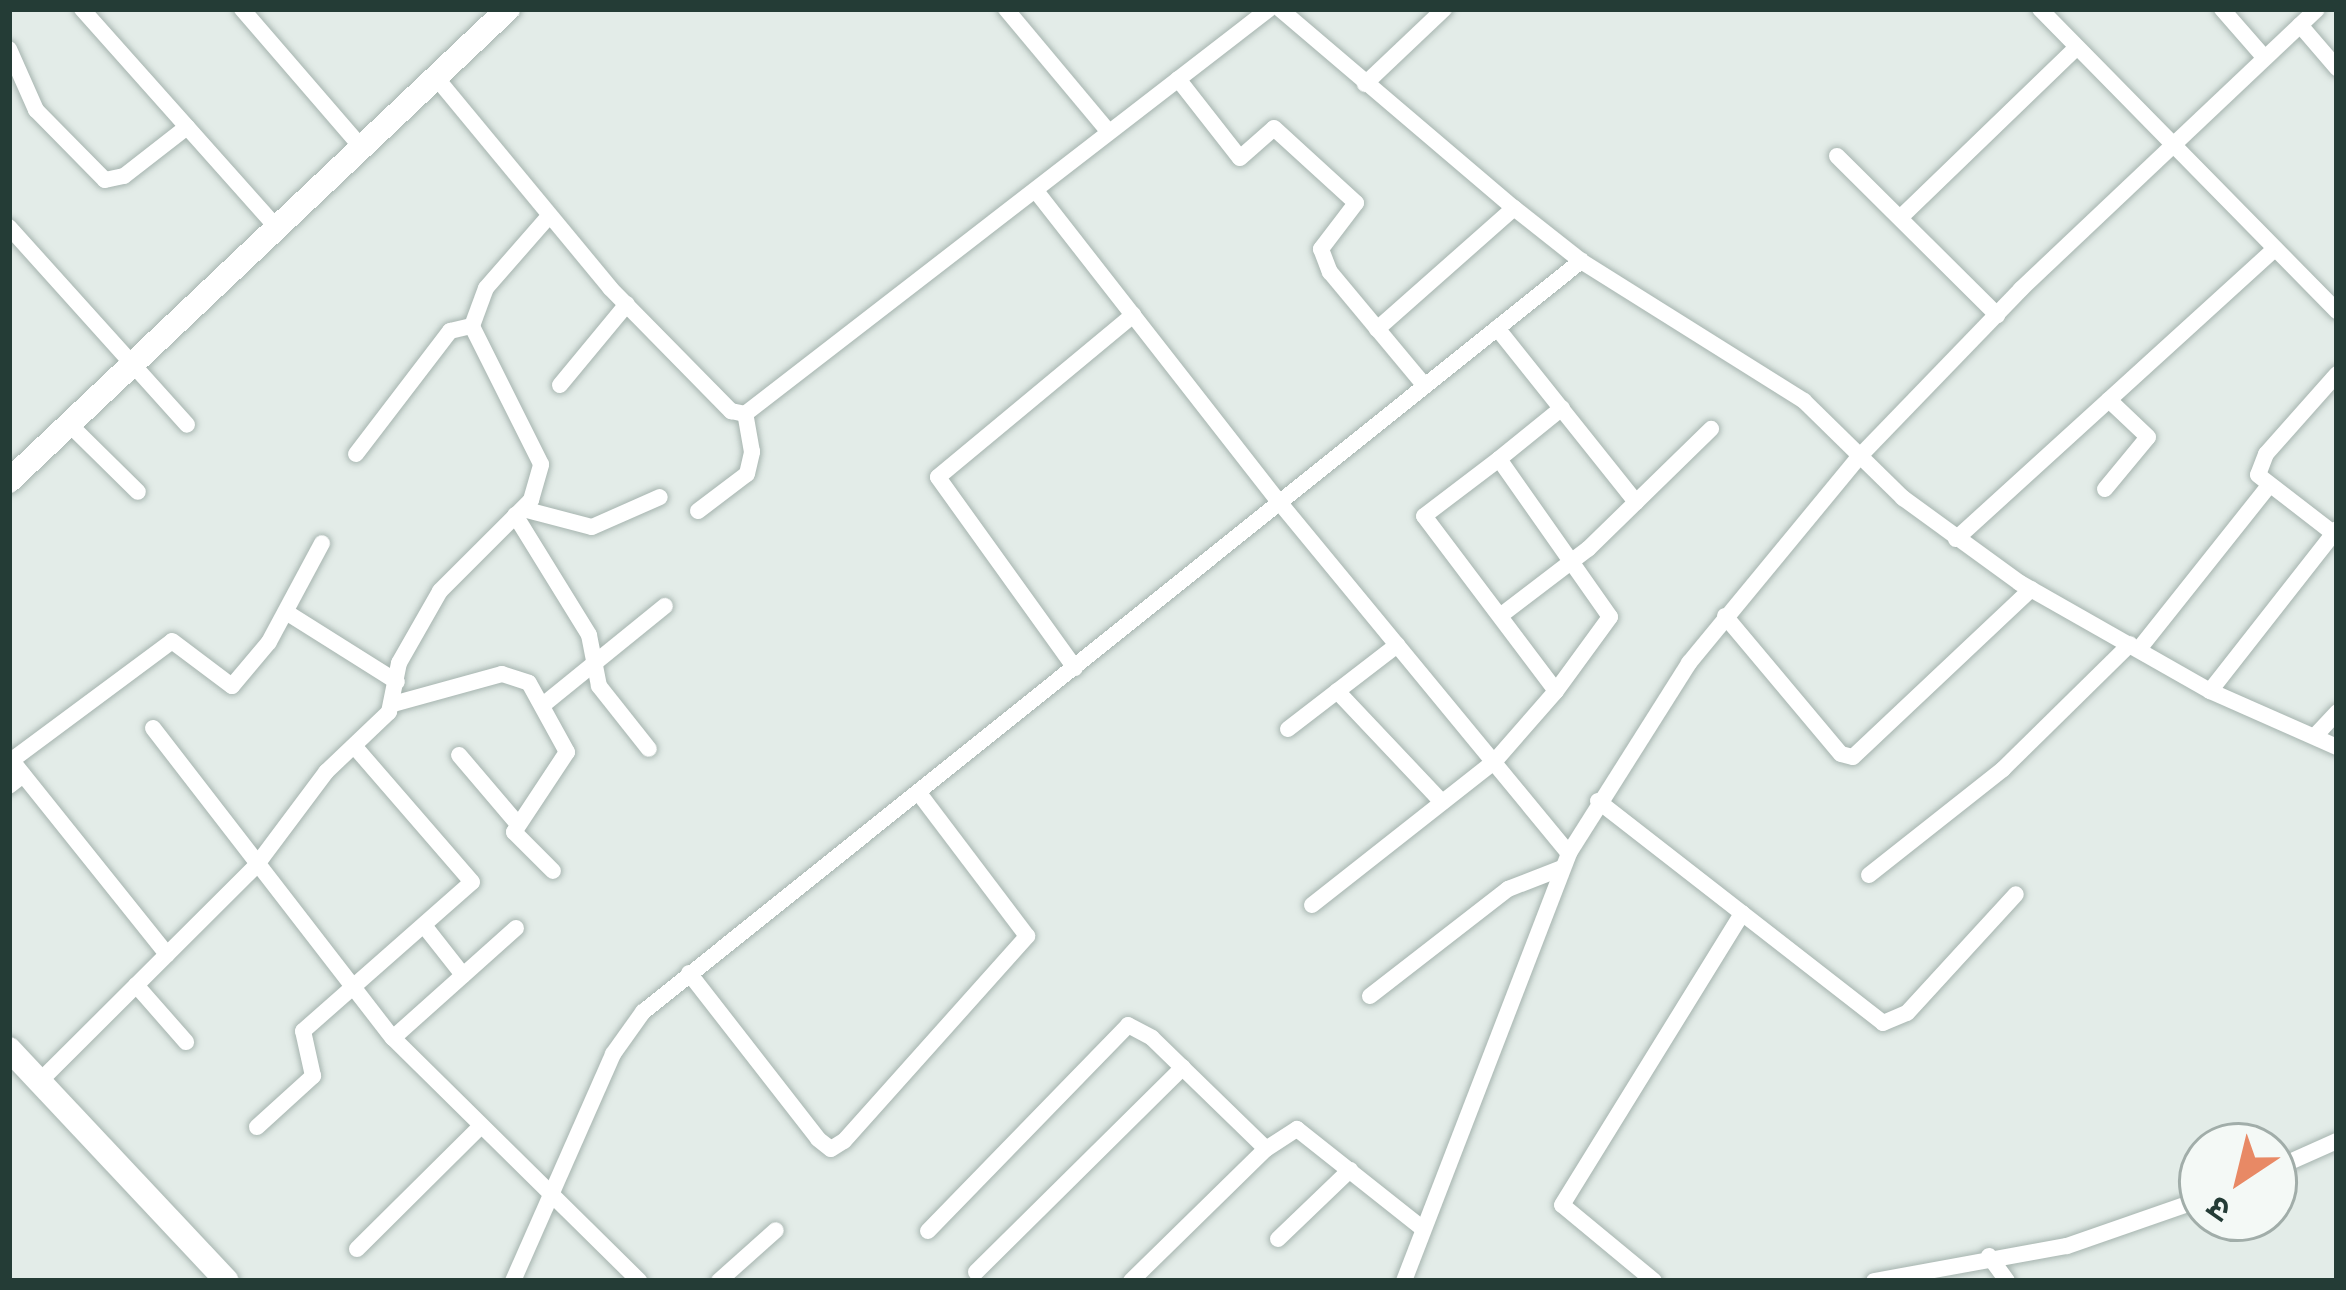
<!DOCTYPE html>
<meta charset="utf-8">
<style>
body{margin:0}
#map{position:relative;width:2346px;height:1290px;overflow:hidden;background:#e3ece8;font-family:Jost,"Noto Sans Devanagari",sans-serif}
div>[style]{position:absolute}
.roads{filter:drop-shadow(0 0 3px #a6b4af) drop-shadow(0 0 3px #a6b4af)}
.street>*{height:16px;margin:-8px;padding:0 8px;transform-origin:8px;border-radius:8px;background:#fff}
.secondary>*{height:24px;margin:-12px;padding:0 12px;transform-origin:12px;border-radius:12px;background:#fff}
span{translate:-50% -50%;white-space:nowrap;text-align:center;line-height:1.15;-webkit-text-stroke:9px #f4f9f6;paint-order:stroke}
.frame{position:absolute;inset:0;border:12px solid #243c36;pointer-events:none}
.north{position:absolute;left:2178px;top:1122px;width:120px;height:120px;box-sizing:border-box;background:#f4f9f6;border:3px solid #a1ada9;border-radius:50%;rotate:215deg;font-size:33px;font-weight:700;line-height:48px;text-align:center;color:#243c36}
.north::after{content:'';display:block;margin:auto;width:42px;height:54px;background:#e88965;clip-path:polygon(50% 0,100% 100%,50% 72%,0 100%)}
</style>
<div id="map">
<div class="roads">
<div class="street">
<div style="left:82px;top:9px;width:295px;rotate:48.3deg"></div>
<div style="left:242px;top:9px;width:185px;rotate:49.2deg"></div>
<div style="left:1006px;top:9px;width:160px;rotate:50.1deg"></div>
<div style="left:1280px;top:9px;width:307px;rotate:40.4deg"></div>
<div style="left:1514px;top:208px;width:183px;rotate:138.5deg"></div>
<div style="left:2040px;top:9px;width:424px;rotate:45.5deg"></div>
<div style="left:2222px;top:9px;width:64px;rotate:48.8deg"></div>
<div style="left:2300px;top:25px;width:57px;rotate:49.3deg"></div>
<div style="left:9px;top:49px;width:67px;rotate:66.1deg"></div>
<div style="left:36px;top:110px;width:98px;rotate:45.4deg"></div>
<div style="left:105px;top:180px;width:19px;rotate:-12deg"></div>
<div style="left:124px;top:176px;width:80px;rotate:-37.9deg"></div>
<div style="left:1178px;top:79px;width:100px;rotate:51.9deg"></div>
<div style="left:1240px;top:158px;width:45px;rotate:-41.4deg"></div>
<div style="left:1274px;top:128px;width:111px;rotate:42.4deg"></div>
<div style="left:1356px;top:203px;width:58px;rotate:127.3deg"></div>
<div style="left:1321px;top:249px;width:25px;rotate:69deg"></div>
<div style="left:1330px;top:272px;width:148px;rotate:50.2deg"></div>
<div style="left:439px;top:81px;width:268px;rotate:50.4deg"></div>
<div style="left:610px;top:288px;width:173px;rotate:45.5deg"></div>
<div style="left:731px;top:411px;width:14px;rotate:12deg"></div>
<div style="left:745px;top:414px;width:662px;rotate:-37.7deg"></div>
<div style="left:1365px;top:84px;width:109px;rotate:-43.5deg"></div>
<div style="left:1837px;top:156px;width:226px;rotate:44.8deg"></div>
<div style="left:1036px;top:191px;width:396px;rotate:52deg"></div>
<div style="left:1280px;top:503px;width:454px;rotate:50.5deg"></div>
<div style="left:1514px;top:208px;width:85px;rotate:38.3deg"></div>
<div style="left:1902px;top:216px;width:243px;rotate:-44deg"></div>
<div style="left:9px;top:227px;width:266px;rotate:48deg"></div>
<div style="left:1497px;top:328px;width:223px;rotate:51.4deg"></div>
<div style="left:2337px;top:374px;width:107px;rotate:131.6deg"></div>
<div style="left:2266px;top:454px;width:22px;rotate:111deg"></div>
<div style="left:2258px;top:475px;width:100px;rotate:37.7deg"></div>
<div style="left:560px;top:385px;width:105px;rotate:-50.4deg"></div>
<div style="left:68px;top:423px;width:98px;rotate:44.6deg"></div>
<div style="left:356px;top:454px;width:155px;rotate:-52.6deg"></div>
<div style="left:450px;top:331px;width:23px;rotate:-13deg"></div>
<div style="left:1499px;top:459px;width:81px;rotate:-39deg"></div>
<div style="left:2105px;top:489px;width:67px;rotate:-50.4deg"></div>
<div style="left:2148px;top:437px;width:54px;rotate:-136.5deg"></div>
<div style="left:523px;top:509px;width:71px;rotate:14.6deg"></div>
<div style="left:592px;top:527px;width:74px;rotate:-23.8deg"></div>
<div style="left:698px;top:511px;width:61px;rotate:-37.1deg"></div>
<div style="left:747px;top:474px;width:23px;rotate:-77deg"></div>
<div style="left:752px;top:452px;width:39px;rotate:-100deg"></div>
<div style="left:515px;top:515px;width:141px;rotate:58.3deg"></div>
<div style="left:589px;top:635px;width:52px;rotate:78.9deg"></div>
<div style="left:599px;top:686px;width:80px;rotate:51.6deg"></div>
<div style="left:1956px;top:539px;width:431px;rotate:-42.3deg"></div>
<div style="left:286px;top:612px;width:131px;rotate:32.2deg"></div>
<div style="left:1500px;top:616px;width:111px;rotate:-37.3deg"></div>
<div style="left:1588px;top:549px;width:172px;rotate:-44.3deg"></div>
<div style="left:1725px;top:616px;width:180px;rotate:50deg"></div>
<div style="left:1841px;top:754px;width:12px;rotate:14deg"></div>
<div style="left:1853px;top:757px;width:245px;rotate:-43.3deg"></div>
<div style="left:2139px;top:649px;width:207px;rotate:-51.5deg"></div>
<div style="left:1075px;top:668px;width:235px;rotate:-125.7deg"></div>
<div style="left:938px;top:477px;width:254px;rotate:-39.7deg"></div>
<div style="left:1337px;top:691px;width:153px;rotate:46.6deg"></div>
<div style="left:2210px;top:691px;width:206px;rotate:-51.9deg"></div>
<div style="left:393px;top:704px;width:113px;rotate:-15.4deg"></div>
<div style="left:502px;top:674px;width:28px;rotate:18deg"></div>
<div style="left:529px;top:683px;width:79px;rotate:61.2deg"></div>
<div style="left:567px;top:752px;width:96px;rotate:123.5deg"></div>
<div style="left:514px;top:832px;width:55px;rotate:45deg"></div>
<div style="left:543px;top:705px;width:157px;rotate:-39.1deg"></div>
<div style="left:153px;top:728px;width:392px;rotate:52.3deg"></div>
<div style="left:393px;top:1038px;width:346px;rotate:44.6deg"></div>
<div style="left:1288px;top:729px;width:138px;rotate:-37.6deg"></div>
<div style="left:2315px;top:736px;width:33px;rotate:-47deg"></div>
<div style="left:459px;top:755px;width:88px;rotate:49.6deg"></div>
<div style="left:9px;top:757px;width:253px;rotate:51.3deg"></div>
<div style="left:12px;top:760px;width:199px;rotate:-36.6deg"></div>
<div style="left:172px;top:641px;width:75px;rotate:36.9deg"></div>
<div style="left:232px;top:686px;width:57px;rotate:-49.9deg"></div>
<div style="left:269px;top:642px;width:112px;rotate:-61.8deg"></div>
<div style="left:9px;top:786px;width:18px;rotate:-38deg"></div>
<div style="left:1598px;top:801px;width:361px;rotate:37.9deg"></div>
<div style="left:1883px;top:1023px;width:26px;rotate:-23deg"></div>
<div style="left:1907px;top:1013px;width:161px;rotate:-47.5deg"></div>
<div style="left:1869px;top:875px;width:171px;rotate:-38.3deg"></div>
<div style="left:2003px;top:769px;width:178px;rotate:-44.5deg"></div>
<div style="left:1312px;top:905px;width:231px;rotate:-38.2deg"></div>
<div style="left:1494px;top:762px;width:94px;rotate:-48.9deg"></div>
<div style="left:1556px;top:691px;width:219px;rotate:-127deg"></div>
<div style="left:1424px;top:516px;width:94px;rotate:-37.2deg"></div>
<div style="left:1499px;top:459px;width:193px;rotate:54.9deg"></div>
<div style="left:1610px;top:617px;width:92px;rotate:126.1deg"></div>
<div style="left:426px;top:928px;width:60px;rotate:51.8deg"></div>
<div style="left:689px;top:973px;width:210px;rotate:52.1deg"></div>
<div style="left:818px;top:1139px;width:16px;rotate:38deg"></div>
<div style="left:831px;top:1149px;width:15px;rotate:-32deg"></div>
<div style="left:844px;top:1141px;width:275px;rotate:-48.2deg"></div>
<div style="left:1027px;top:936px;width:179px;rotate:-127.1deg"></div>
<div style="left:136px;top:985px;width:76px;rotate:48.7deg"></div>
<div style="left:1370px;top:996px;width:175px;rotate:-37.8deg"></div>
<div style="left:1508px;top:889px;width:58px;rotate:-21.3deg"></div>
<div style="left:393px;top:1038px;width:165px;rotate:-41.8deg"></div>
<div style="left:40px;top:1081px;width:303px;rotate:-44.9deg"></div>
<div style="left:255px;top:867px;width:119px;rotate:-53.2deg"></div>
<div style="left:326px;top:772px;width:87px;rotate:-43.6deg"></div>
<div style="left:389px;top:712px;width:50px;rotate:-78.5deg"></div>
<div style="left:399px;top:663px;width:83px;rotate:-60.3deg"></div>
<div style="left:440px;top:591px;width:129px;rotate:-45deg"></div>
<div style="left:531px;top:500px;width:37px;rotate:-74deg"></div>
<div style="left:541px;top:464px;width:154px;rotate:-116.6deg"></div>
<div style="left:472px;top:326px;width:40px;rotate:-69.8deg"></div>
<div style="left:486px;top:288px;width:96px;rotate:-48.8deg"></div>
<div style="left:257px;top:1127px;width:76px;rotate:-42.3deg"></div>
<div style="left:313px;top:1076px;width:46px;rotate:-102.5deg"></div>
<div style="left:303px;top:1031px;width:225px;rotate:-41.4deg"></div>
<div style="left:472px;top:882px;width:180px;rotate:-130.9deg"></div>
<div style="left:2274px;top:1169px;width:69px;rotate:-24deg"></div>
<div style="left:928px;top:1231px;width:287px;rotate:-45.8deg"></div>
<div style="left:1128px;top:1025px;width:27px;rotate:28deg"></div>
<div style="left:1152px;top:1038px;width:159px;rotate:44.2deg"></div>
<div style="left:1278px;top:1239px;width:100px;rotate:-43.8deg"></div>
<div style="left:357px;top:1249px;width:172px;rotate:-44.8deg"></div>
<div style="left:1989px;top:1256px;width:31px;rotate:54deg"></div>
<div style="left:976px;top:1272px;width:291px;rotate:-44.7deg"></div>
<div style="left:513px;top:1281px;width:248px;rotate:-66.2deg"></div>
<div style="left:613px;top:1054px;width:52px;rotate:-54.5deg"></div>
<div style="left:643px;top:1012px;width:1202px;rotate:-38.68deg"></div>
<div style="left:1581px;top:261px;width:263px;rotate:32.1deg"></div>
<div style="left:1804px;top:401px;width:139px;rotate:44.4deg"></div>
<div style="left:1903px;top:498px;width:145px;rotate:36deg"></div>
<div style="left:2020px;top:583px;width:219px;rotate:29.6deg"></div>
<div style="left:2210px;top:691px;width:139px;rotate:23.8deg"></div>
<div style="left:719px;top:1281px;width:76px;rotate:-41.8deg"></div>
<div style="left:1131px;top:1281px;width:189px;rotate:-44.4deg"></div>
<div style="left:1266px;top:1149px;width:37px;rotate:-33deg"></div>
<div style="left:1297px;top:1129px;width:161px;rotate:38.4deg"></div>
<div style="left:1404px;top:1281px;width:459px;rotate:-68.9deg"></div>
<div style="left:1569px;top:853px;width:225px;rotate:-57.7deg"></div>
<div style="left:1689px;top:663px;width:266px;rotate:-50.5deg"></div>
<div style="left:1858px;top:458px;width:235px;rotate:-46deg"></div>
<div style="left:2021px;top:289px;width:407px;rotate:-43.4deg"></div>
<div style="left:1654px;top:1281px;width:119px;rotate:-140.4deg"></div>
<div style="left:1562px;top:1205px;width:343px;rotate:-58.3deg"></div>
<div style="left:1874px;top:1281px;width:196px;rotate:-10.3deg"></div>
<div style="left:2067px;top:1246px;width:143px;rotate:-19.2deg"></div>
</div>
<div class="secondary">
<div style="left:9px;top:481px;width:687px;rotate:-43.41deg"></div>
<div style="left:9px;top:1049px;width:318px;rotate:46.8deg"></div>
</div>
</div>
<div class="frame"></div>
<div class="north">उ</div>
</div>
